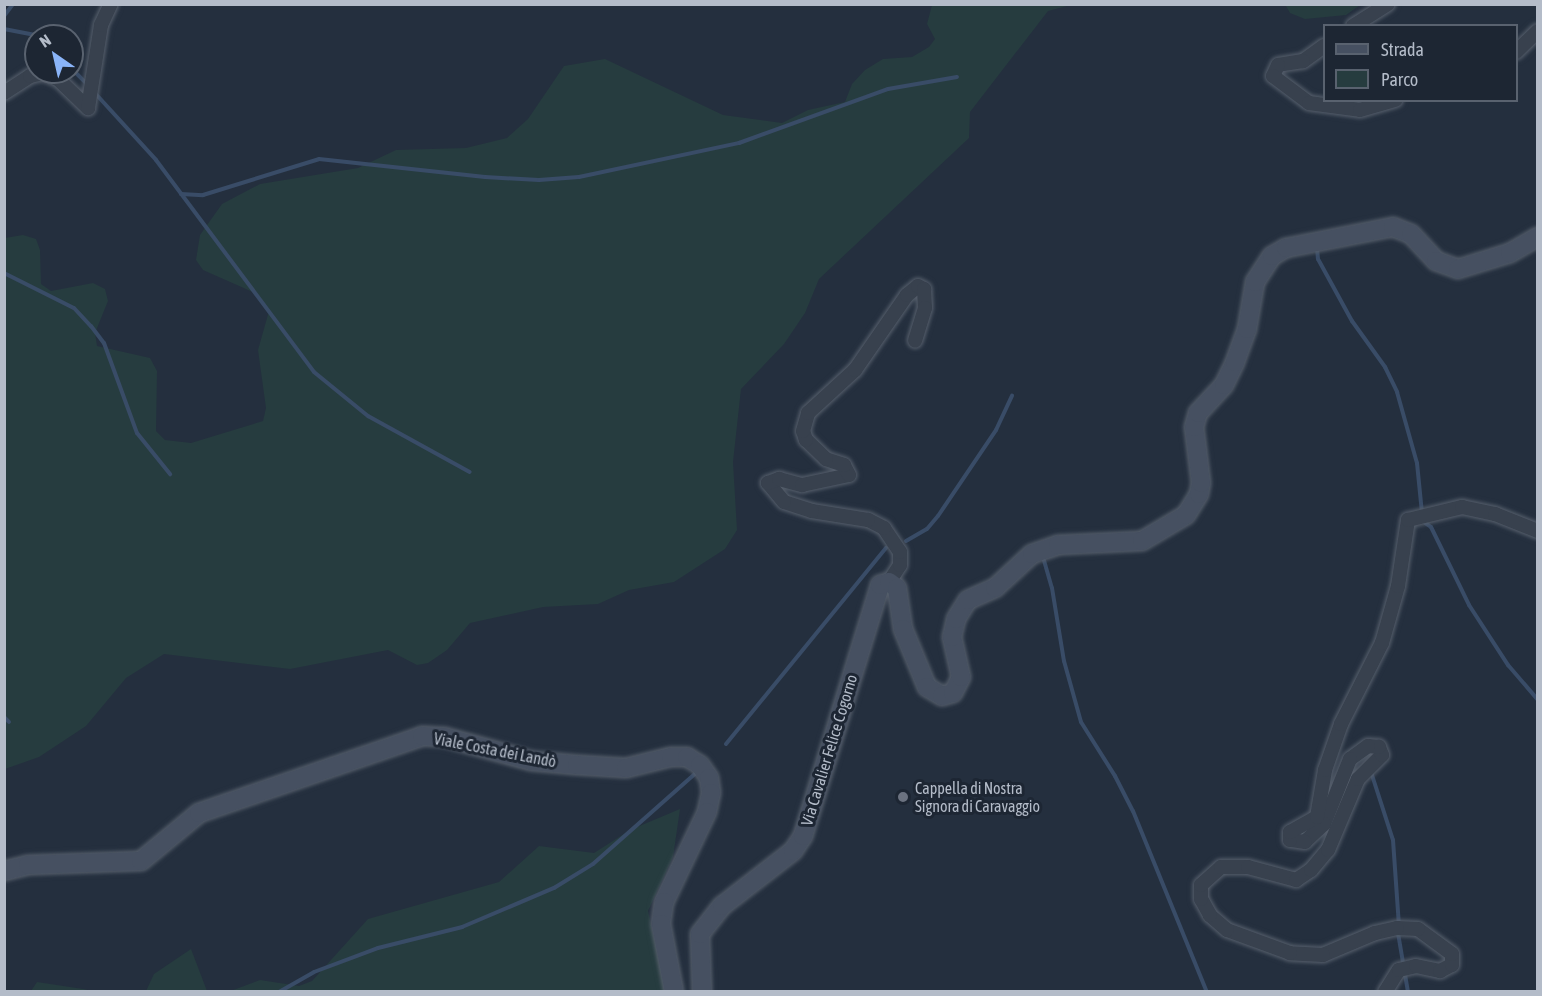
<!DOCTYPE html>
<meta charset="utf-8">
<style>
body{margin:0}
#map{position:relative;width:1542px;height:996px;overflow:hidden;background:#242f3e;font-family:"Asap Condensed",sans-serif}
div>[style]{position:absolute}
.green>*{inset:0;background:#263c3f}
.stream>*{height:4px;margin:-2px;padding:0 2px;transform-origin:2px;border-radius:2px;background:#394c67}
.roads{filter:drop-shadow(0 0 2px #565f6c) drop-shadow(0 0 2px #565f6c)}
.street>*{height:14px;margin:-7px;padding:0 7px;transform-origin:7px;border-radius:7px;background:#38414e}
.secondary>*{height:18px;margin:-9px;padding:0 9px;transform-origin:9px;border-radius:9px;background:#465061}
.dots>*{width:16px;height:16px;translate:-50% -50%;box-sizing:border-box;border:3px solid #1d2633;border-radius:50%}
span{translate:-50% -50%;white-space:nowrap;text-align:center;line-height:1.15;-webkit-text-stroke:6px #1d2633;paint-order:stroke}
.street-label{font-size:16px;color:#b4bcc9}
.poi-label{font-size:16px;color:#b4bcc9}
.left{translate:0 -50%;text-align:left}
.frame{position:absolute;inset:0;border:6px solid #b4bcc9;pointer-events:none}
.legend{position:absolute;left:1323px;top:24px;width:195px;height:78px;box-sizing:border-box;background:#1d2633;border:2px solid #59626f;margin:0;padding:8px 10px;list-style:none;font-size:18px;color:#b4bcc9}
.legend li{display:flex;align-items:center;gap:12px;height:30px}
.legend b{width:30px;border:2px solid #59626f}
.north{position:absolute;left:24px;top:24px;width:60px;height:60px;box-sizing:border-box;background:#1d2633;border:2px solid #59626f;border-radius:50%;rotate:326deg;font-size:16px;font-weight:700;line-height:24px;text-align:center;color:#b4bcc9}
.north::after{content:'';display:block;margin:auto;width:21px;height:27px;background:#8ab4f8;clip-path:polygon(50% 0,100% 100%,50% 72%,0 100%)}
</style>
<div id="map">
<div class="green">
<div style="clip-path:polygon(932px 5px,1071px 5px,1048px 11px,970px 112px,969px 138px,819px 279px,805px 313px,784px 344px,741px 389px,733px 462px,737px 530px,725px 549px,674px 582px,629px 590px,598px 604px,543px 607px,470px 623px,447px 650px,428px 663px,417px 665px,388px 650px,290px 669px,164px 654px,126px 678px,86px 726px,39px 757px,5px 769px,5px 238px,23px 235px,36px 239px,40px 250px,41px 284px,51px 291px,93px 283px,105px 289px,108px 301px,95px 333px,97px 346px,150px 358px,157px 371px,156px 431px,165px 440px,191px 443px,263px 421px,266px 408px,258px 350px,269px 311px,255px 293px,203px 270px,196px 260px,200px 235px,222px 204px,260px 184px,358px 168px,396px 150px,466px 148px,507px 138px,528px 119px,564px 66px,605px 59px,723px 115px,782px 123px,808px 110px,845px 102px,852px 84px,865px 70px,883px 59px,912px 57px,929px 47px,935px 39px,927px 24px)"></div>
<div style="clip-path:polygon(1360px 5px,1346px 15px,1305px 19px,1290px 13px,1286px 6px)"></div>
<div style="clip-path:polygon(680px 809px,673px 857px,648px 911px,666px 991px,228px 992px,260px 980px,299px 986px,312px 981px,368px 919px,499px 882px,539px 846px,594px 853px,630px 830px)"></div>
<div style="clip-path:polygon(191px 949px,207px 991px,146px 991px,154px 974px)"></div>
<div style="clip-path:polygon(37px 982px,83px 989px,92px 991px,31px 991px)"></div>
</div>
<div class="stream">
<div style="left:4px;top:16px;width:15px;rotate:-53deg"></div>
<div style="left:4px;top:29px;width:37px;rotate:11deg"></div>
<div style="left:72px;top:69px;width:21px;rotate:45deg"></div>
<div style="left:94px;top:92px;width:92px;rotate:47.6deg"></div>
<div style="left:156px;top:160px;width:264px;rotate:53.3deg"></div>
<div style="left:314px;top:372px;width:70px;rotate:39.2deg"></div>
<div style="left:368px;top:416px;width:116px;rotate:28.8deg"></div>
<div style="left:181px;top:194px;width:22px;rotate:3deg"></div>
<div style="left:203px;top:195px;width:121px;rotate:-17.2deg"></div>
<div style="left:319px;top:159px;width:167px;rotate:6.2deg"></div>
<div style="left:485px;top:177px;width:54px;rotate:3.2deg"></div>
<div style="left:539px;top:180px;width:40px;rotate:-4.3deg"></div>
<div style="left:579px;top:177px;width:164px;rotate:-12deg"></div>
<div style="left:739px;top:143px;width:158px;rotate:-19.9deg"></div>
<div style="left:888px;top:89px;width:70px;rotate:-9.9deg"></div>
<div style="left:1317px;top:248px;width:11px;rotate:85deg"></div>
<div style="left:1318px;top:259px;width:71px;rotate:61.3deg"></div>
<div style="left:1352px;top:321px;width:57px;rotate:54.3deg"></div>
<div style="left:1385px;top:367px;width:28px;rotate:64deg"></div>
<div style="left:1397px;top:392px;width:74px;rotate:74.3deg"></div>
<div style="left:1417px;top:463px;width:50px;rotate:84.3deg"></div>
<div style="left:4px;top:273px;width:78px;rotate:26.6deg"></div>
<div style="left:74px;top:308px;width:25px;rotate:47deg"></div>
<div style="left:91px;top:326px;width:21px;rotate:53deg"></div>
<div style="left:104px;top:343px;width:96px;rotate:69.9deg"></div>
<div style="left:137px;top:433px;width:53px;rotate:51.2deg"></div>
<div style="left:1421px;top:520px;width:12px;rotate:35deg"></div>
<div style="left:1431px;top:527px;width:87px;rotate:64deg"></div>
<div style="left:1469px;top:605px;width:72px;rotate:57deg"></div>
<div style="left:1508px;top:665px;width:46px;rotate:49.4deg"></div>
<div style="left:906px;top:541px;width:24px;rotate:-30deg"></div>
<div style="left:927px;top:529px;width:17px;rotate:-50deg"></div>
<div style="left:938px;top:516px;width:104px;rotate:-56deg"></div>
<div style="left:996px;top:430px;width:38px;rotate:-65deg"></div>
<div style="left:1043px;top:557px;width:32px;rotate:74deg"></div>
<div style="left:1052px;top:588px;width:74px;rotate:80.7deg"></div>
<div style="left:1064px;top:661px;width:63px;rotate:74.4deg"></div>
<div style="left:1081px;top:722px;width:64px;rotate:57.8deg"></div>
<div style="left:1115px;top:776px;width:39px;rotate:63deg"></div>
<div style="left:1133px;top:811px;width:196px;rotate:67.8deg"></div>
<div style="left:4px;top:717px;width:7px;rotate:45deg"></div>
<div style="left:726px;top:744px;width:253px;rotate:-50.8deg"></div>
<div style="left:1371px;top:772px;width:71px;rotate:72.1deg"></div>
<div style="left:1393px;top:840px;width:85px;rotate:86deg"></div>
<div style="left:1398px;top:933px;width:60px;rotate:80.4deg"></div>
<div style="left:279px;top:992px;width:40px;rotate:-29.7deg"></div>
<div style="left:314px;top:972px;width:68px;rotate:-20.6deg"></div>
<div style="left:378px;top:948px;width:87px;rotate:-14deg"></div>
<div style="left:462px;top:927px;width:100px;rotate:-23deg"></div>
<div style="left:554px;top:888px;width:46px;rotate:-31.6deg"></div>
<div style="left:593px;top:864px;width:140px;rotate:-41.5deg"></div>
</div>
<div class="roads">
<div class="street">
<div style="left:1353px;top:26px;width:41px;rotate:-32.2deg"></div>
<div style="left:1324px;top:46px;width:26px;rotate:144deg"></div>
<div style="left:1303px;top:61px;width:25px;rotate:171deg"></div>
<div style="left:1278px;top:65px;width:12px;rotate:114deg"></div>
<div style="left:1273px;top:76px;width:45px;rotate:36.9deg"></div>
<div style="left:1309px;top:103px;width:51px;rotate:7.8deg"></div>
<div style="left:1360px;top:110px;width:37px;rotate:-16deg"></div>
<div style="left:1516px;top:52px;width:30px;rotate:-44deg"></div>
<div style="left:4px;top:93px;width:31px;rotate:-33deg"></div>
<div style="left:30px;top:76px;width:13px;rotate:-13deg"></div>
<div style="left:43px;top:73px;width:16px;rotate:22deg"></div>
<div style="left:58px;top:79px;width:42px;rotate:44deg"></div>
<div style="left:88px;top:108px;width:84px;rotate:-81.1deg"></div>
<div style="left:101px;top:25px;width:23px;rotate:-65deg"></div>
<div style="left:889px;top:582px;width:20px;rotate:-57deg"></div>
<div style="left:900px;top:565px;width:13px;rotate:-90deg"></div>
<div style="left:900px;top:552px;width:29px;rotate:-124deg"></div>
<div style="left:884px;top:528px;width:18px;rotate:-153deg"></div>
<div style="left:868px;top:520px;width:57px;rotate:-170.9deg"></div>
<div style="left:812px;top:511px;width:29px;rotate:-162deg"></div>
<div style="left:784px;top:502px;width:25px;rotate:-130deg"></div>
<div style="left:768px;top:483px;width:12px;rotate:-20deg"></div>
<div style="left:779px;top:479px;width:24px;rotate:15deg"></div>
<div style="left:802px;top:485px;width:48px;rotate:-12deg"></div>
<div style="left:849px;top:475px;width:11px;rotate:-117deg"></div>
<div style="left:844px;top:465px;width:19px;rotate:-162deg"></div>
<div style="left:826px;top:459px;width:28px;rotate:-136deg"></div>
<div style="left:806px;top:440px;width:9px;rotate:-108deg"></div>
<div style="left:803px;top:431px;width:19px;rotate:-74deg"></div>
<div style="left:808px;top:413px;width:64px;rotate:-42.5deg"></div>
<div style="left:855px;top:370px;width:91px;rotate:-55.3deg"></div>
<div style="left:907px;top:295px;width:14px;rotate:-39deg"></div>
<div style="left:918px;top:286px;width:7px;rotate:27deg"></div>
<div style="left:924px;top:289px;width:19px;rotate:87deg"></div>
<div style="left:925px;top:308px;width:34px;rotate:107deg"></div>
<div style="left:1385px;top:992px;width:26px;rotate:-58deg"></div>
<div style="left:1399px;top:970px;width:17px;rotate:-13deg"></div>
<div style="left:1416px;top:966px;width:25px;rotate:12deg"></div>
<div style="left:1440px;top:971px;width:13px;rotate:-27deg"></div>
<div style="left:1452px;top:965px;width:11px;rotate:-90deg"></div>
<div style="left:1452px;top:954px;width:42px;rotate:-143.7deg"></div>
<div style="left:1418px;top:929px;width:21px;rotate:-177deg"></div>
<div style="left:1397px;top:928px;width:23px;rotate:167deg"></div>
<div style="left:1375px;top:933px;width:56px;rotate:157.1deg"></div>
<div style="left:1323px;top:955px;width:33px;rotate:-177deg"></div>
<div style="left:1290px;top:953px;width:67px;rotate:-159.9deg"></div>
<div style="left:1227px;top:930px;width:23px;rotate:-139deg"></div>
<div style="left:1210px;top:915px;width:18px;rotate:-119deg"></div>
<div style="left:1201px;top:899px;width:14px;rotate:-90deg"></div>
<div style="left:1201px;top:885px;width:27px;rotate:-42deg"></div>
<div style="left:1221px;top:867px;width:27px"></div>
<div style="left:1248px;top:867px;width:50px;rotate:15.2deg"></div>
<div style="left:1296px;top:880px;width:18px;rotate:-34deg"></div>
<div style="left:1311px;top:870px;width:26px;rotate:-50deg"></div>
<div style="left:1328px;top:850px;width:77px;rotate:-67.1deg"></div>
<div style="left:1358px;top:779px;width:34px;rotate:-45deg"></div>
<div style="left:1382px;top:755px;width:9px;rotate:-111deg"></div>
<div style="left:1379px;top:747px;width:11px;rotate:-175deg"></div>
<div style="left:1368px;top:746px;width:22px;rotate:144deg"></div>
<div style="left:1350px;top:759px;width:70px;rotate:111.8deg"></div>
<div style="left:1324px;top:824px;width:26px;rotate:137deg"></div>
<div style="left:1305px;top:842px;width:15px;rotate:-172deg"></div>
<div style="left:1290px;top:840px;width:8px;rotate:-90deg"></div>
<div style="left:1290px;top:832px;width:31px;rotate:-29deg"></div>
<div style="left:1317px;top:817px;width:48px;rotate:-80.3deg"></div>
<div style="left:1325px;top:770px;width:49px;rotate:-70.8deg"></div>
<div style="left:1341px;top:724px;width:91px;rotate:-63.2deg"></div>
<div style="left:1382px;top:643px;width:59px;rotate:-74.3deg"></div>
<div style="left:1398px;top:586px;width:67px;rotate:-81.4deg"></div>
<div style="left:1408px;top:520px;width:56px;rotate:-13.5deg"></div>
<div style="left:1462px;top:507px;width:34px;rotate:12deg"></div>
<div style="left:1495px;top:514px;width:46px;rotate:21.6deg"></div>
</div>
<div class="secondary">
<div style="left:4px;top:871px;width:25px;rotate:-14deg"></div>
<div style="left:28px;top:865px;width:113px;rotate:-2deg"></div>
<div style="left:141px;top:861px;width:75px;rotate:-39.6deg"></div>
<div style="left:199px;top:813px;width:236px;rotate:-19deg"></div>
<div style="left:422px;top:736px;width:22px;rotate:3deg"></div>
<div style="left:444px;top:737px;width:91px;rotate:15.3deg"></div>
<div style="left:532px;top:761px;width:45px;rotate:5.1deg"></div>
<div style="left:577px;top:765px;width:49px;rotate:3.5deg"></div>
<div style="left:626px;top:768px;width:46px;rotate:-13.7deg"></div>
<div style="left:671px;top:757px;width:16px"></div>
<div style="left:687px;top:757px;width:15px;rotate:32deg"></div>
<div style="left:700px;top:765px;width:16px;rotate:55deg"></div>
<div style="left:709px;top:778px;width:15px;rotate:82deg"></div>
<div style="left:711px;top:793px;width:19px;rotate:102deg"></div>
<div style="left:707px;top:812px;width:100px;rotate:115.5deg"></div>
<div style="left:664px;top:902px;width:22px;rotate:98deg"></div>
<div style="left:661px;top:924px;width:69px;rotate:79.2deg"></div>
<div style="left:702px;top:992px;width:58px;rotate:-92deg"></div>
<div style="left:700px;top:934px;width:36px;rotate:-52deg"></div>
<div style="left:722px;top:906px;width:90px;rotate:-37.8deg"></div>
<div style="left:793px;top:851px;width:18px;rotate:-56deg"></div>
<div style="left:803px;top:836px;width:263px;rotate:-72.9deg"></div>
<div style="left:880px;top:585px;width:9px;rotate:-18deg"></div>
<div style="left:889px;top:582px;width:10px;rotate:37deg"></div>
<div style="left:897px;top:588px;width:41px;rotate:81.7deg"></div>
<div style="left:903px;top:629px;width:63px;rotate:67.5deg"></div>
<div style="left:927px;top:687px;width:17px;rotate:31deg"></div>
<div style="left:942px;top:696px;width:11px;rotate:-15deg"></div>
<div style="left:953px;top:693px;width:18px;rotate:-63deg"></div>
<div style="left:961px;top:677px;width:41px;rotate:-102.7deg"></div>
<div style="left:952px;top:637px;width:18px;rotate:-77deg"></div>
<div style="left:956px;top:619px;width:22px;rotate:-58deg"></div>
<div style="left:968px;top:600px;width:30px;rotate:-24deg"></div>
<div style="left:995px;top:588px;width:50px;rotate:-42.6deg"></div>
<div style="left:1032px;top:554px;width:28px;rotate:-19deg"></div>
<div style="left:1058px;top:545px;width:84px;rotate:-2.7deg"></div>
<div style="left:1142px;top:541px;width:51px;rotate:-30.6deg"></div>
<div style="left:1186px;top:515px;width:25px;rotate:-58deg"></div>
<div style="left:1199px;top:494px;width:11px;rotate:-80deg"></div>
<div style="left:1201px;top:483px;width:56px;rotate:-97.1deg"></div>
<div style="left:1194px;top:427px;width:15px;rotate:-74deg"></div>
<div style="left:1198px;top:413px;width:38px;rotate:-47deg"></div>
<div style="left:1224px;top:385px;width:25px;rotate:-64deg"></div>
<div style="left:1235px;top:362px;width:35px;rotate:-70deg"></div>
<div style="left:1247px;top:329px;width:48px;rotate:-80.3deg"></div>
<div style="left:1255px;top:282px;width:31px;rotate:-57deg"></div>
<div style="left:1272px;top:256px;width:16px;rotate:-30deg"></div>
<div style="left:1286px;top:248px;width:109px;rotate:-11.1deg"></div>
<div style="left:1393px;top:227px;width:19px;rotate:21deg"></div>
<div style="left:1411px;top:234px;width:37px;rotate:47deg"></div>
<div style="left:1436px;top:261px;width:23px;rotate:20deg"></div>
<div style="left:1458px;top:269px;width:54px;rotate:-17.1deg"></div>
<div style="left:1510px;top:253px;width:32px;rotate:-30deg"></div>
</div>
</div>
<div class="dots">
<div style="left:903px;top:797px;background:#6b7280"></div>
</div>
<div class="street-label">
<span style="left:495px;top:750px;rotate:11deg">Viale Costa dei Landò</span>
<span style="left:829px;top:750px;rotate:-73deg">Via Cavalier Felice Cogorno</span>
</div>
<div class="poi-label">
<span class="left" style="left:915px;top:797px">Cappella di Nostra<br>Signora di Caravaggio</span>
</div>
<div class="frame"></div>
<ul class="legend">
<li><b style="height:8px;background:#465061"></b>Strada</li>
<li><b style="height:16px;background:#263c3f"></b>Parco</li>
</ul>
<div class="north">N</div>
</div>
